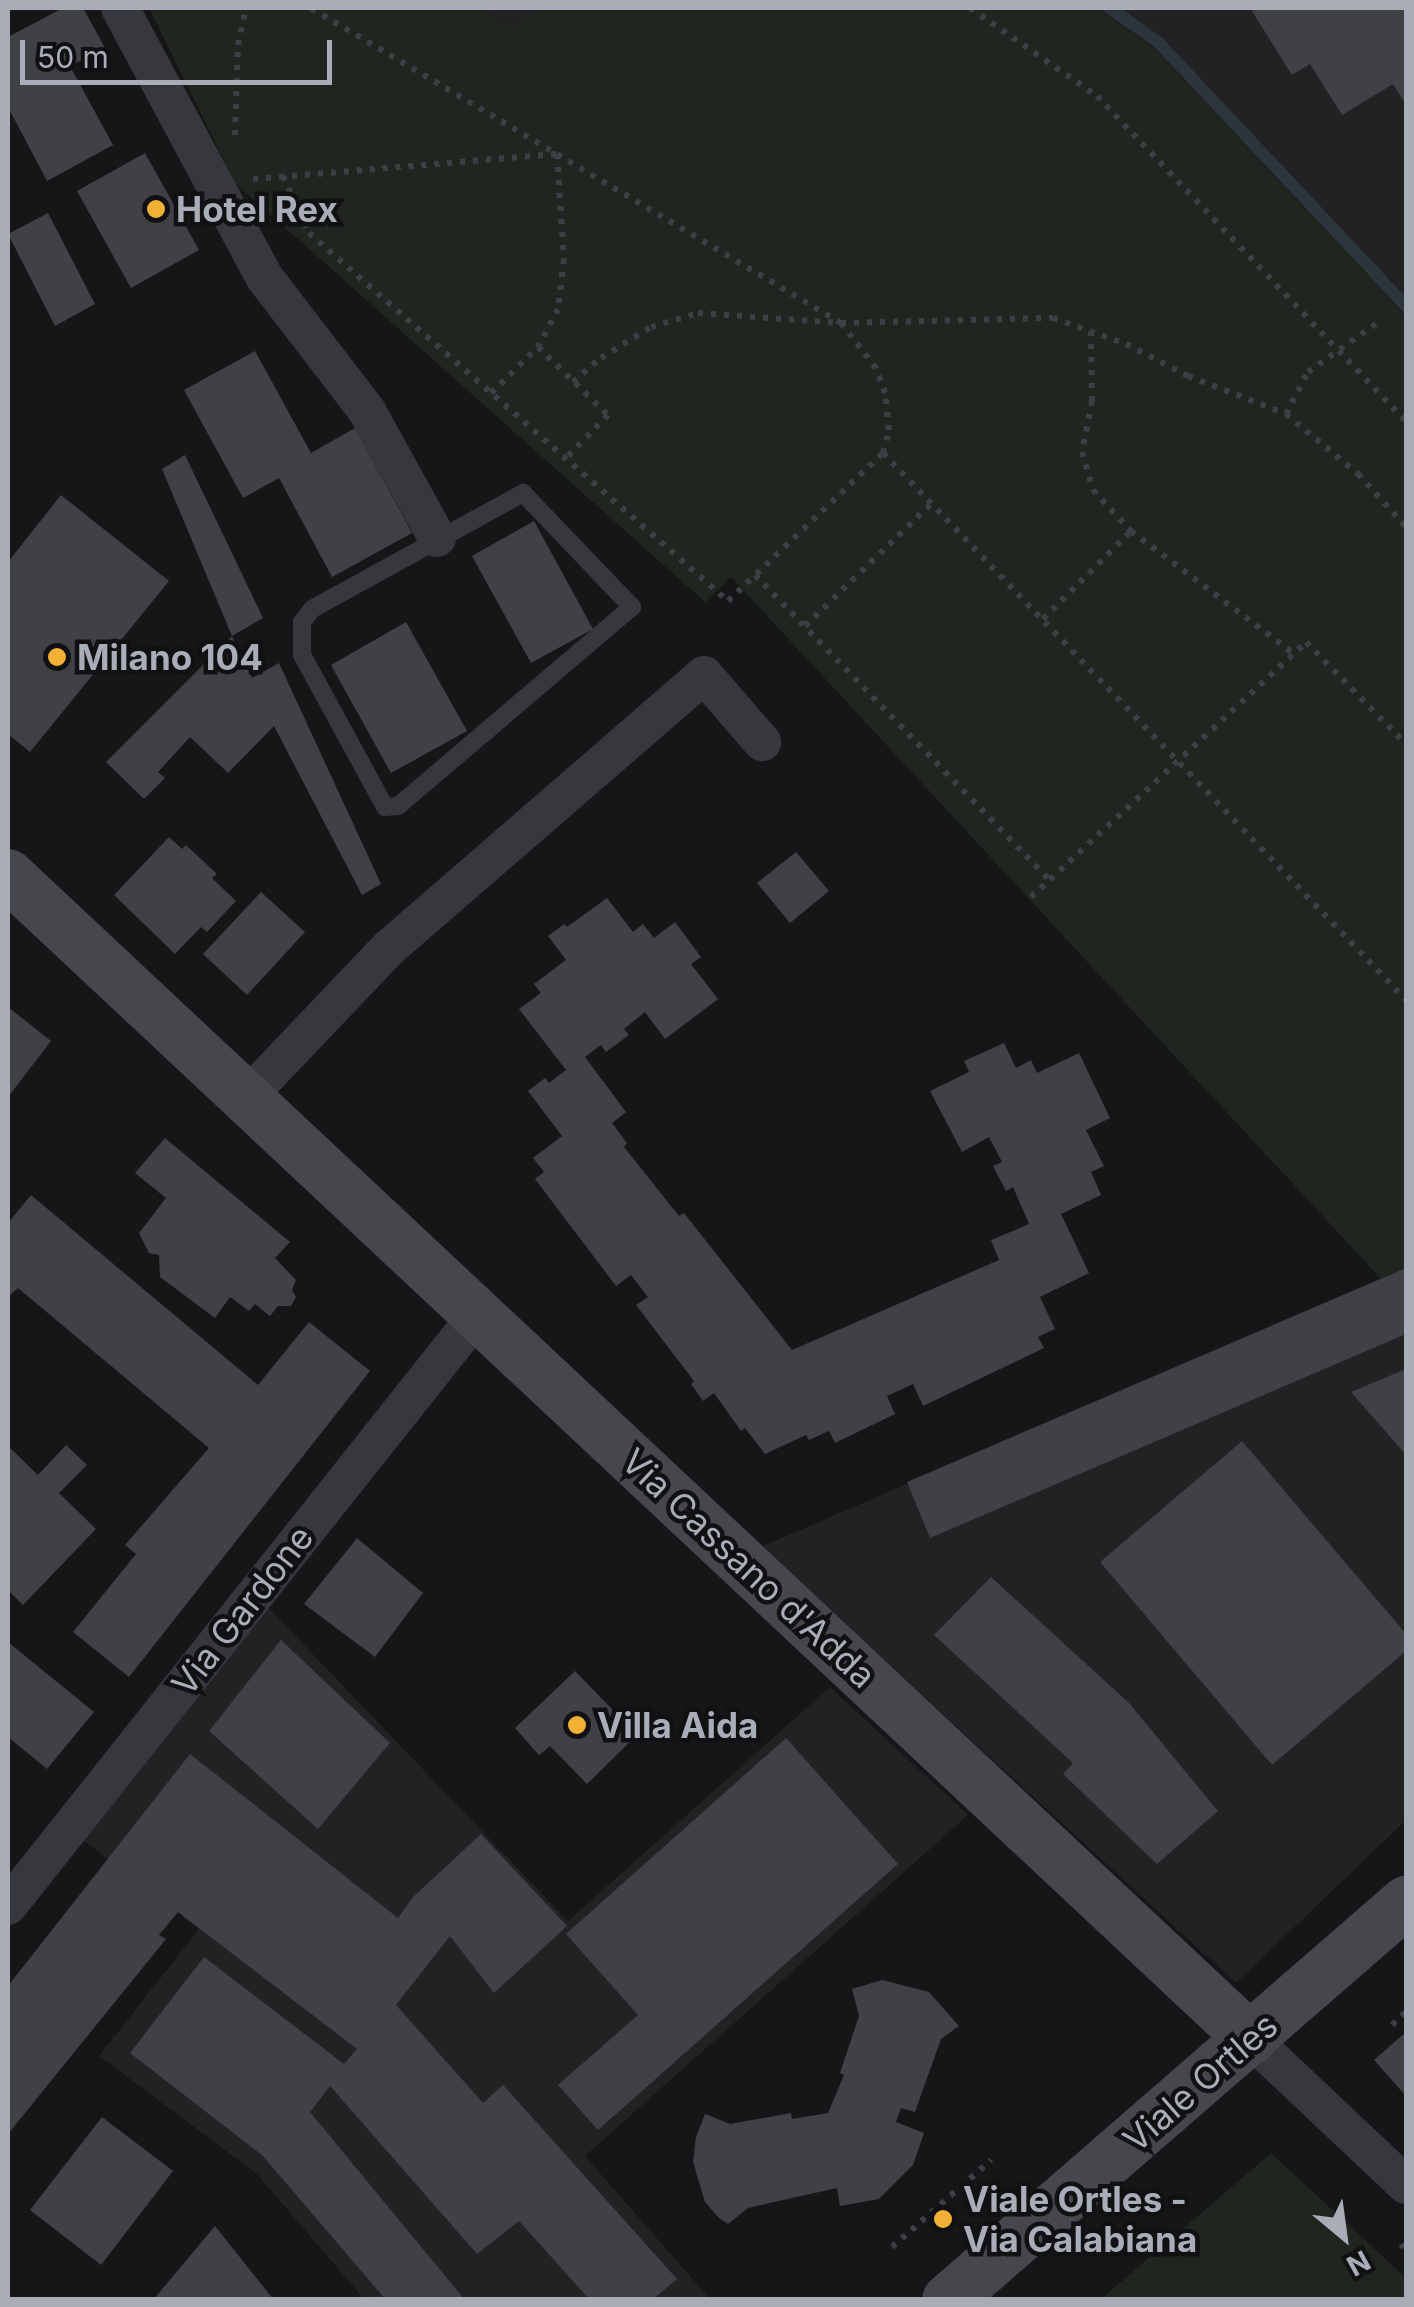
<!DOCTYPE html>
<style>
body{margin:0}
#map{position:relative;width:1414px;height:2307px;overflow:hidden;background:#161618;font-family:Inter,sans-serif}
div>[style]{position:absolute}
.built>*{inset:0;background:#222225}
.green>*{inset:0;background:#1e261f}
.stream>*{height:12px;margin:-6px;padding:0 6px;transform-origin:6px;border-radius:6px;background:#2c353c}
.building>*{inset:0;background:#404145}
.path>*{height:6px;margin-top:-3px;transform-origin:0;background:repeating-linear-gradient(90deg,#3d3f44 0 5px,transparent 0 13px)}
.lane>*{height:18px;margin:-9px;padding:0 9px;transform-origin:9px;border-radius:9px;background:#37383d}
.street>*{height:38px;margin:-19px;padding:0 19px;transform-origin:19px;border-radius:19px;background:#37383d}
.secondary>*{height:52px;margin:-26px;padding:0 26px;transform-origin:26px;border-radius:26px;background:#45474d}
.dots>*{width:28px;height:28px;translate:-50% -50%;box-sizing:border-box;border:5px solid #111113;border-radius:50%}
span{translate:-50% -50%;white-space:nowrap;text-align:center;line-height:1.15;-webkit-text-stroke:9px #111113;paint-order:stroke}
.poi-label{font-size:35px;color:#a8adb8;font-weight:700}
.left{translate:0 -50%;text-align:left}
.street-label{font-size:35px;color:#a8adb8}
.frame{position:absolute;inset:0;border:10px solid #a8adb8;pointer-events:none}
.north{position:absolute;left:1294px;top:2187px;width:100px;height:100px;-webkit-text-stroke:8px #111113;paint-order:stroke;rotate:151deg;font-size:28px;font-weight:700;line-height:40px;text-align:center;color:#a8adb8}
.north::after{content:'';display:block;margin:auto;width:35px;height:45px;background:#a8adb8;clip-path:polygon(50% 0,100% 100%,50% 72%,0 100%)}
.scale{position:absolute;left:20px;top:40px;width:312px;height:45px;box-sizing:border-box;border:5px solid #a8adb8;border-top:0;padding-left:12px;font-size:30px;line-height:35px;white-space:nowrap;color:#a8adb8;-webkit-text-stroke:8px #111113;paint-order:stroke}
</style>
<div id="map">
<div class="built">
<div style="clip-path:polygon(482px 8px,546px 8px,506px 27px)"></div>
<div style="clip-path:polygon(1095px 8px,1406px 8px,1406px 316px,1155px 49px)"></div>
<div style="clip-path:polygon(1406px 1268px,1406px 1820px,1236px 1983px,761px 1547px)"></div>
<div style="clip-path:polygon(259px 1598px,568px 1921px,830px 1687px,968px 1815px,585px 2156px,711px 2300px,364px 2299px,257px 2174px,99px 2056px,199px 1929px,74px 1833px)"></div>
</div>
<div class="green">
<div style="clip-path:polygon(149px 8px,482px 8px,506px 26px,546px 8px,1095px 8px,1155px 49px,1406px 316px,1406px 1268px,1381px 1279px,731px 577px,705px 602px,235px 183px)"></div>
<div style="clip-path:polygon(1271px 2153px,1406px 2278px,1406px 2299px,1101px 2299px)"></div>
</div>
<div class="stream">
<div style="left:1110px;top:8px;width:59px;rotate:35.3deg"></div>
<div style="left:1158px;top:42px;width:362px;rotate:46.8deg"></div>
</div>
<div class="building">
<div style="clip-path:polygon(63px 8px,83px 8px,105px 48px,70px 66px,113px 145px,47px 181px,8px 107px,8px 37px)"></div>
<div style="clip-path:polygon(1250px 8px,1406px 8px,1406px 105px,1393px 84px,1342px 115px,1310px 64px,1292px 75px)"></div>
<div style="clip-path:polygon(145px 153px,199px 250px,131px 288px,77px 191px)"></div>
<div style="clip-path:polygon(48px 213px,95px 304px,55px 326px,8px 234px)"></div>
<div style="clip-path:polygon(255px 351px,311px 453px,355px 428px,412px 533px,332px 577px,279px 478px,243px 498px,184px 390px)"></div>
<div style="clip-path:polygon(185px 455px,263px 618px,232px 636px,162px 469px)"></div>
<div style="clip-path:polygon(61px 495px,169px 581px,30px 752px,8px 734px,8px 562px)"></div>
<div style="clip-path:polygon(534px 521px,593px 629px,531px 663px,472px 556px)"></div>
<div style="clip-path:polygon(406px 622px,467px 731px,391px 773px,331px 665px)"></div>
<div style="clip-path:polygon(232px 636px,252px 678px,279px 663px,381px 884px,362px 895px,274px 726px,228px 773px,190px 737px,158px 772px,165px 778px,144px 799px,106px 762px)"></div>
<div style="clip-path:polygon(169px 837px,182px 849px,186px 845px,217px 874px,212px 878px,236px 901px,207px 932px,201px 927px,175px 954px,114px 895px)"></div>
<div style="clip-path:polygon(796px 852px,829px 891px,790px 923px,757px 883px)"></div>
<div style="clip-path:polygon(261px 892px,305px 932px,247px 995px,203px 954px)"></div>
<div style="clip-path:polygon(607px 898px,633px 932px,643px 924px,654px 938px,675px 922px,701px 957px,691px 964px,718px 999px,665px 1039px,645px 1012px,624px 1029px,629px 1035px,606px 1052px,601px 1045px,585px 1057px,626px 1112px,612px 1123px,627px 1143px,624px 1147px,679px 1216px,684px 1213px,792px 1350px,999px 1260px,991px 1240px,1029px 1224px,1013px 1187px,1006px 1191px,993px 1166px,1002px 1162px,989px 1137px,962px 1152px,930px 1091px,969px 1072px,964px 1061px,1004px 1043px,1016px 1068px,1031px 1060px,1037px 1073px,1079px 1053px,1110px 1118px,1086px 1130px,1104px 1166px,1091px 1172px,1101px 1195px,1061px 1214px,1089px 1273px,1040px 1297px,1055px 1329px,1038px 1337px,1044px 1348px,923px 1406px,913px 1384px,887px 1396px,895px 1414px,835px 1443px,829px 1431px,809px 1440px,806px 1435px,765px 1454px,745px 1428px,741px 1431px,714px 1393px,703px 1401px,691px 1384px,694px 1381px,636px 1305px,648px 1297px,631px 1275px,616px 1286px,535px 1179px,544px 1172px,533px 1158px,562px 1136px,528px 1091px,545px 1078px,549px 1083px,566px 1070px,519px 1009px,541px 993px,534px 984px,566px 960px,548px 936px,564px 924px,567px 927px)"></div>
<div style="clip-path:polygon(8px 1007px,51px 1041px,8px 1097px)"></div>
<div style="clip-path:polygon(165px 1138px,290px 1242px,275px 1258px,296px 1280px,292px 1290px,296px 1297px,291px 1306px,278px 1306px,270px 1316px,255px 1304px,249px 1311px,230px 1297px,215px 1318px,160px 1277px,159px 1255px,149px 1253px,139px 1233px,166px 1198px,135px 1173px)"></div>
<div style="clip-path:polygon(31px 1195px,258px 1385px,309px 1322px,370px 1371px,129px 1677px,73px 1632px,136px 1554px,125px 1545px,209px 1448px,18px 1288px,8px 1297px,8px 1223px)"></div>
<div style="clip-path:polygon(1406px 1268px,1406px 1334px,930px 1538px,907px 1482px)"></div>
<div style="clip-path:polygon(1406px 1369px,1406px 1455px,1351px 1392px)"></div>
<div style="clip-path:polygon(1242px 1441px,1406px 1634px,1406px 1651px,1272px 1765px,1100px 1562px)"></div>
<div style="clip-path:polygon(66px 1445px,87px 1465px,59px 1493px,96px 1529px,23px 1605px,8px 1590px,8px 1446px,38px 1475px)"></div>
<div style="clip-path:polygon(357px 1538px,423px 1593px,375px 1657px,304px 1604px)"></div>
<div style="clip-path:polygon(991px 1577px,1129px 1703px,1218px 1811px,1157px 1864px,1063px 1774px,1073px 1763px,934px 1635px)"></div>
<div style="clip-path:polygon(281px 1640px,390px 1743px,318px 1829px,209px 1731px)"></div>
<div style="clip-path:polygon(8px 1642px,94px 1712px,47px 1769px,8px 1737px)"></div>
<div style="clip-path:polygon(575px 1671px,637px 1735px,587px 1784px,550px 1746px,539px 1755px,515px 1728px)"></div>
<div style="clip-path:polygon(786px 1738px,898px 1864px,598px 2130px,558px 2085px,638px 2015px,566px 1934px)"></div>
<div style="clip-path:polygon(190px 1754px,398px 1918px,413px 1897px,481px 1834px,567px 1926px,494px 1993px,450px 1936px,396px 2005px,483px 2103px,503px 2085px,677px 2279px,652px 2300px,590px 2300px,519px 2221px,477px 2254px,330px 2086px,310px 2112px,465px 2300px,386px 2300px,263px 2156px,130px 2053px,204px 1957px,344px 2064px,357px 2049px,178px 1912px,159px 1935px,166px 1939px,8px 2134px,8px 1986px)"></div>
<div style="clip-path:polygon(882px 1980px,929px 1992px,959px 2026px,941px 2039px,915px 2112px,901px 2108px,896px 2122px,924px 2133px,913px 2165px,879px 2199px,840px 2206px,837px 2188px,748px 2208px,728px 2224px,719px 2218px,705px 2202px,693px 2162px,696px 2137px,705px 2114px,730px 2124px,791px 2113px,792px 2119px,828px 2113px,844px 2075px,840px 2073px,859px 2016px,852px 1989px)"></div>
<div style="clip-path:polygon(1406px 2032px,1406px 2096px,1374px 2060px)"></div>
<div style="clip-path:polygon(102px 2117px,173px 2171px,101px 2265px,30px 2210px)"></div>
<div style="clip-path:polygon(215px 2226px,274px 2300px,153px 2300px)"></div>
</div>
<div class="path">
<div style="left:970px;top:8px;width:155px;rotate:34.7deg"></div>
<div style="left:1097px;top:96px;width:449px;rotate:46.5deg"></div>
<div style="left:235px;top:135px;width:90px;rotate:-88.1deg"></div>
<div style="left:238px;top:45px;width:38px;rotate:-78deg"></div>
<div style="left:283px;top:176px;width:63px;rotate:65.5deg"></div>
<div style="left:309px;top:233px;width:558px;rotate:41.29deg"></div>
<div style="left:728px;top:601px;width:214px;rotate:-43.7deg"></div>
<div style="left:883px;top:453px;width:24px;rotate:-75deg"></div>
<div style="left:889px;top:430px;width:37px;rotate:-96deg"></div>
<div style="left:885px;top:393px;width:27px;rotate:-110deg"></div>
<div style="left:876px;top:368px;width:57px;rotate:-127.9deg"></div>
<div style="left:841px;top:323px;width:617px;rotate:-149.28deg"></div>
<div style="left:253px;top:179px;width:305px;rotate:-4.7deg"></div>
<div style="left:557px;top:154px;width:105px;rotate:86.2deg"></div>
<div style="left:564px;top:259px;width:50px;rotate:96.8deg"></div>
<div style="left:558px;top:309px;width:43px;rotate:117.8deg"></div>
<div style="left:1091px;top:331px;width:70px;rotate:89.2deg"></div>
<div style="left:1092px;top:401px;width:52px;rotate:101.1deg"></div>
<div style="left:1082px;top:452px;width:40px;rotate:74deg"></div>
<div style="left:1093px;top:490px;width:56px;rotate:47.2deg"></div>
<div style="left:1131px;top:531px;width:204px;rotate:37deg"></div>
<div style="left:573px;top:382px;width:37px;rotate:-41deg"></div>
<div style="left:601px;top:358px;width:59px;rotate:-31.8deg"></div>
<div style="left:651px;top:327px;width:49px;rotate:-16.6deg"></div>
<div style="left:698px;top:313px;width:143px;rotate:4deg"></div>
<div style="left:841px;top:323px;width:212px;rotate:-1.4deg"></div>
<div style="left:1053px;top:318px;width:77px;rotate:19.6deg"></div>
<div style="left:1126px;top:344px;width:70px;rotate:27.3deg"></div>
<div style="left:1188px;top:376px;width:105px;rotate:21.2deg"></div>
<div style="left:1286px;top:414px;width:94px;rotate:39.8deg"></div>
<div style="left:1358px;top:474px;width:72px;rotate:47.8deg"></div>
<div style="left:491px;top:393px;width:66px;rotate:-44.4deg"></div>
<div style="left:538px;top:347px;width:98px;rotate:44.2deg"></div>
<div style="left:608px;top:415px;width:62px;rotate:134.3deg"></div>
<div style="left:1286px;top:414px;width:47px;rotate:-62.4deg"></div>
<div style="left:1308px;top:372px;width:88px;rotate:-35.3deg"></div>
<div style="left:883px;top:453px;width:757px;rotate:46.28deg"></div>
<div style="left:755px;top:575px;width:423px;rotate:46deg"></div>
<div style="left:1043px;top:619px;width:124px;rotate:-45deg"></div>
<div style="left:805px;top:626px;width:175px;rotate:-44.1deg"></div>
<div style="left:1031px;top:897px;width:375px;rotate:-42.8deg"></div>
<div style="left:1306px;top:642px;width:143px;rotate:45.6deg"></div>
<div style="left:1392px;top:2025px;width:19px;rotate:-43deg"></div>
<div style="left:1401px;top:2244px;width:8px;rotate:50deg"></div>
<div style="left:892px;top:2247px;width:132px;rotate:-41.3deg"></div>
</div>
<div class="lane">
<div style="left:523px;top:493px;width:158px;rotate:46.3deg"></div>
<div style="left:632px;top:607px;width:307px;rotate:139.6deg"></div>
<div style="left:398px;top:806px;width:13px;rotate:176deg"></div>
<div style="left:385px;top:807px;width:173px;rotate:-118.6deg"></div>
<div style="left:302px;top:655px;width:33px;rotate:-90deg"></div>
<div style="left:302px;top:622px;width:16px;rotate:-52deg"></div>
<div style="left:312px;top:609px;width:241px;rotate:-28.8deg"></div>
</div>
<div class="street">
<div style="left:120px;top:8px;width:306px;rotate:61.8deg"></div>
<div style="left:265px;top:278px;width:168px;rotate:52.5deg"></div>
<div style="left:367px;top:411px;width:145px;rotate:61.1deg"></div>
<div style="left:246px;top:1098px;width:207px;rotate:-46.4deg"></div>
<div style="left:389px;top:948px;width:417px;rotate:-40.9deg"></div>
<div style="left:704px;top:675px;width:89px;rotate:49.1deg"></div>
<div style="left:8px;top:1906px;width:756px;rotate:-51.55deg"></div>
<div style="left:1251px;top:2039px;width:213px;rotate:43.3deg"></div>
</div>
<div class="secondary">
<div style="left:8px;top:875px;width:1703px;rotate:43.12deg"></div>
<div style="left:948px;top:2300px;width:607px;rotate:-40.99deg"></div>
</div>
<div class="dots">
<div style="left:156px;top:209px;background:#f2b134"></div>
<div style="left:57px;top:657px;background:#f2b134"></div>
<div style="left:577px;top:1725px;background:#f2b134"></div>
<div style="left:943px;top:2219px;background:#f2b134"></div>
</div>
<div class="poi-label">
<span class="left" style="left:176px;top:209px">Hotel Rex</span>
<span class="left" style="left:77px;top:657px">Milano 104</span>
<span class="left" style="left:597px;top:1725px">Villa Aida</span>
<span class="left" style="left:963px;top:2219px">Viale Ortles -<br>Via Calabiana</span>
</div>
<div class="street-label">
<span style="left:749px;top:1568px;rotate:43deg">Via Cassano d'Adda</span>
<span style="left:242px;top:1610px;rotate:-52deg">Via Gardone</span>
<span style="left:1200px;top:2082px;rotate:-41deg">Viale Ortles</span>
</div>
<div class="frame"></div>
<div class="north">N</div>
<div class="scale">50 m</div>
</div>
